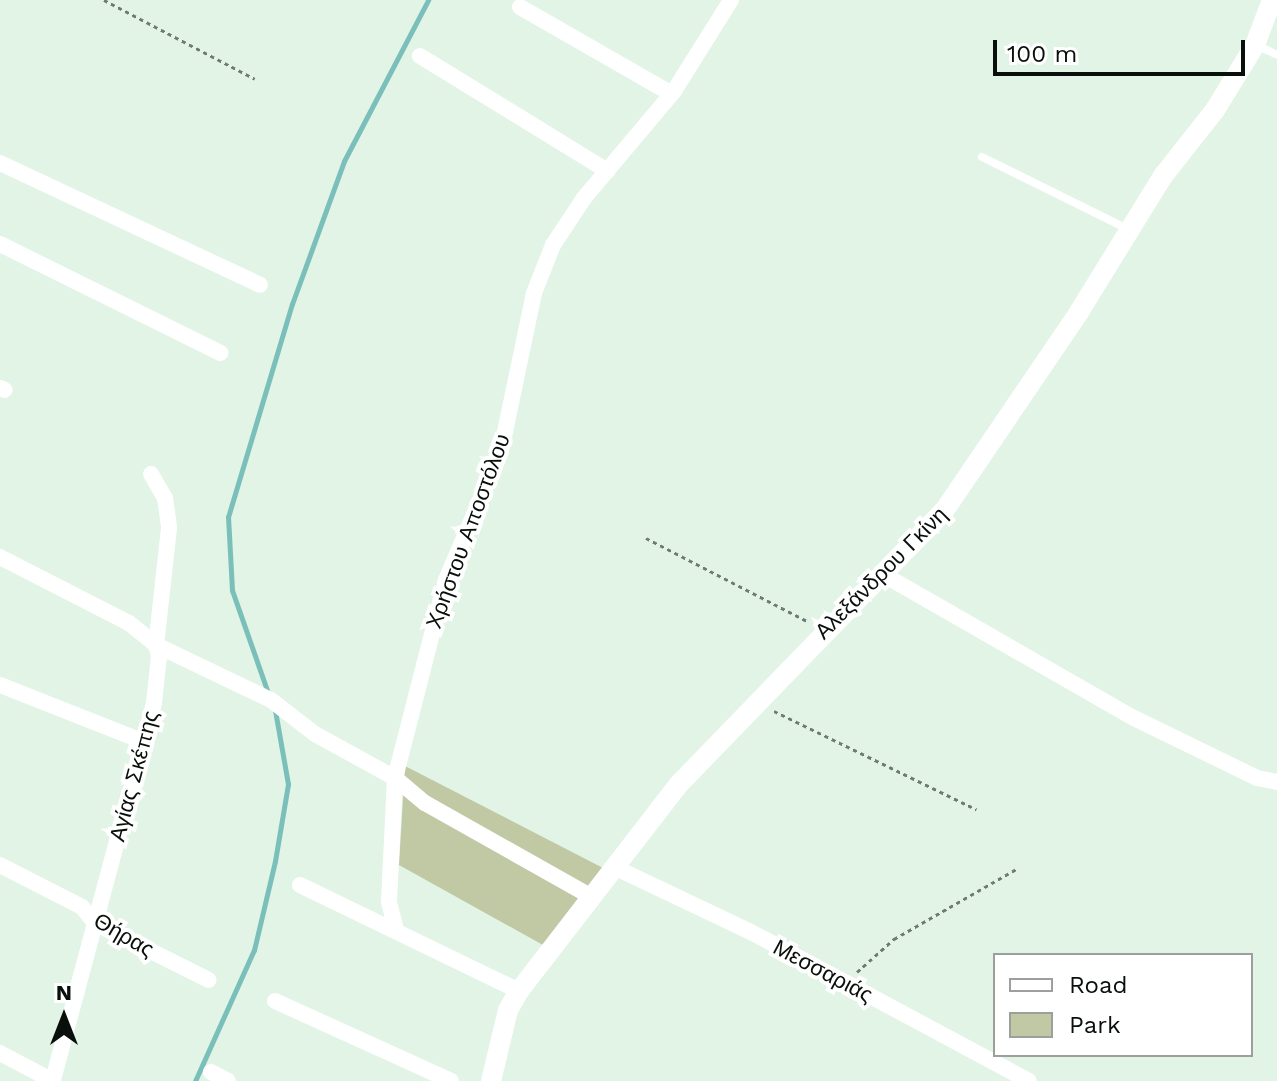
<!DOCTYPE html>
<meta charset="utf-8">
<style>
body{margin:0}
#map{position:relative;width:1277px;height:1081px;overflow:hidden;background:#e1f4e6;font-family:"Work Sans",sans-serif}
div>[style]{position:absolute}
.green>*{inset:0;background:#c0c8a4}
.stream>*{height:5px;margin:-2.5px;padding:0 2.5px;transform-origin:2.5px;border-radius:2.5px;background:#7bbfbb}
.path>*{height:3px;margin-top:-1.5px;transform-origin:0;background:repeating-linear-gradient(90deg,#6f7b72 0 4px,transparent 0 8px)}
.service>*{height:8px;margin:-4px;padding:0 4px;transform-origin:4px;border-radius:4px;background:#fff}
.minor>*{height:16px;margin:-8px;padding:0 8px;transform-origin:8px;border-radius:8px;background:#fff}
.tertiary>*{height:20px;margin:-10px;padding:0 10px;transform-origin:10px;border-radius:10px;background:#fff}
span{translate:-50% -50%;white-space:nowrap;text-align:center;line-height:1.15;-webkit-text-stroke:8px #fff;paint-order:stroke}
.street-label{font-size:22px;color:#090f0b}
.legend{position:absolute;left:993px;top:953px;width:260px;height:104px;box-sizing:border-box;background:#fff;border:2px solid #9d9f9d;margin:0;padding:10px 14px;list-style:none;font-size:24px;color:#090f0b}
.legend li{display:flex;align-items:center;gap:16px;height:40px}
.legend b{width:40px;border:2px solid #9d9f9d}
.north{position:absolute;left:24px;top:977px;width:80px;height:80px;-webkit-text-stroke:6px #fff;paint-order:stroke;rotate:0deg;font-size:22px;font-weight:700;line-height:32px;text-align:center;color:#090f0b}
.north::after{content:'';display:block;margin:auto;width:28px;height:36px;background:#090f0b;clip-path:polygon(50% 0,100% 100%,50% 72%,0 100%)}
.scale{position:absolute;left:993px;top:40px;width:252px;height:36px;box-sizing:border-box;border:4px solid #090f0b;border-top:0;padding-left:10px;font-size:24px;line-height:28px;white-space:nowrap;color:#090f0b;-webkit-text-stroke:6px #fff;paint-order:stroke}
</style>
<div id="map">
<div class="green">
<div style="clip-path:polygon(405px 766px,603px 868px,543px 945px,399px 865px)"></div>
</div>
<div class="stream">
<div style="left:268px;top:693px;width:109px;rotate:-109.3deg"></div>
<div style="left:232px;top:590px;width:73px;rotate:-93.1deg"></div>
<div style="left:228px;top:517px;width:222px;rotate:-73.3deg"></div>
<div style="left:292px;top:304px;width:152px;rotate:-70deg"></div>
<div style="left:344px;top:161px;width:182px;rotate:-62.4deg"></div>
<div style="left:195px;top:1081px;width:144px;rotate:-65.8deg"></div>
<div style="left:254px;top:950px;width:91px;rotate:-76.7deg"></div>
<div style="left:275px;top:861px;width:78px;rotate:-80.4deg"></div>
<div style="left:288px;top:784px;width:75px;rotate:-100deg"></div>
</div>
<div class="path">
<div style="left:104px;top:0;width:170px;rotate:27.6deg"></div>
<div style="left:646px;top:538px;width:183px;rotate:27.3deg"></div>
<div style="left:774px;top:711px;width:225px;rotate:25.9deg"></div>
<div style="left:857px;top:972px;width:50px;rotate:-41.7deg"></div>
<div style="left:894px;top:939px;width:141px;rotate:-29.8deg"></div>
</div>
<div class="service">
<div style="left:1256px;top:45px;width:23px;rotate:25deg"></div>
<div style="left:982px;top:157px;width:163px;rotate:26.3deg"></div>
</div>
<div class="minor">
<div style="left:520px;top:7px;width:175px;rotate:29.8deg"></div>
<div style="left:420px;top:56px;width:220px;rotate:31.5deg"></div>
<div style="left:0;top:163px;width:287px;rotate:25.1deg"></div>
<div style="left:0;top:244px;width:246px;rotate:26.3deg"></div>
<div style="left:0;top:388px;width:5px;rotate:22deg"></div>
<div style="left:151px;top:474px;width:28px;rotate:60deg"></div>
<div style="left:165px;top:498px;width:30px;rotate:82deg"></div>
<div style="left:169px;top:528px;width:118px;rotate:96.3deg"></div>
<div style="left:156px;top:645px;width:127px;rotate:25.6deg"></div>
<div style="left:271px;top:700px;width:56px;rotate:37.7deg"></div>
<div style="left:315px;top:734px;width:91px;rotate:28.8deg"></div>
<div style="left:395px;top:778px;width:39px;rotate:40deg"></div>
<div style="left:425px;top:803px;width:189px;rotate:29.4deg"></div>
<div style="left:0;top:557px;width:145px;rotate:27.1deg"></div>
<div style="left:129px;top:623px;width:35px;rotate:39deg"></div>
<div style="left:156px;top:645px;width:11px;rotate:75deg"></div>
<div style="left:159px;top:656px;width:47px;rotate:96.1deg"></div>
<div style="left:154px;top:703px;width:391px;rotate:105deg"></div>
<div style="left:884px;top:575px;width:288px;rotate:29.8deg"></div>
<div style="left:1134px;top:718px;width:137px;rotate:26deg"></div>
<div style="left:1257px;top:778px;width:20px;rotate:11deg"></div>
<div style="left:0;top:685px;width:153px;rotate:21.5deg"></div>
<div style="left:0;top:865px;width:92px;rotate:27.1deg"></div>
<div style="left:82px;top:907px;width:21px;rotate:51deg"></div>
<div style="left:95px;top:923px;width:127px;rotate:26.6deg"></div>
<div style="left:614px;top:867px;width:152px;rotate:25.4deg"></div>
<div style="left:751px;top:932px;width:315px;rotate:28.2deg"></div>
<div style="left:300px;top:885px;width:243px;rotate:25.8deg"></div>
<div style="left:396px;top:930px;width:30px;rotate:-104deg"></div>
<div style="left:389px;top:901px;width:123px;rotate:-87.2deg"></div>
<div style="left:395px;top:778px;width:204px;rotate:-75.6deg"></div>
<div style="left:446px;top:580px;width:140px;rotate:-66.9deg"></div>
<div style="left:501px;top:451px;width:161px;rotate:-78.2deg"></div>
<div style="left:534px;top:293px;width:52px;rotate:-68.4deg"></div>
<div style="left:553px;top:245px;width:56px;rotate:-56.6deg"></div>
<div style="left:584px;top:198px;width:140px;rotate:-49.9deg"></div>
<div style="left:674px;top:91px;width:107px;rotate:-57.9deg"></div>
<div style="left:275px;top:1001px;width:193px;rotate:24.4deg"></div>
<div style="left:0;top:1053px;width:60px;rotate:27.8deg"></div>
<div style="left:211px;top:1072px;width:19px;rotate:28deg"></div>
</div>
<div class="tertiary">
<div style="left:491px;top:1081px;width:73px;rotate:-76.5deg"></div>
<div style="left:508px;top:1010px;width:22px;rotate:-60deg"></div>
<div style="left:519px;top:991px;width:263px;rotate:-52.3deg"></div>
<div style="left:680px;top:783px;width:379px;rotate:-45.9deg"></div>
<div style="left:944px;top:511px;width:240px;rotate:-55.8deg"></div>
<div style="left:1079px;top:312px;width:160px;rotate:-58.3deg"></div>
<div style="left:1163px;top:176px;width:84px;rotate:-51.8deg"></div>
<div style="left:1215px;top:110px;width:76px;rotate:-58.4deg"></div>
<div style="left:1255px;top:45px;width:48px;rotate:-69.3deg"></div>
</div>
<div class="street-label">
<span style="left:468px;top:531px;rotate:-70deg">Χρήστου Αποστόλου</span>
<span style="left:881px;top:573px;rotate:-45deg">Αλεξάνδρου Γκίνη</span>
<span style="left:134px;top:776px;rotate:-75deg">Αγίας Σκέπης</span>
<span style="left:124px;top:935px;rotate:30deg">Θήρας</span>
<span style="left:823px;top:971px;rotate:28deg">Μεσσαριάς</span>
</div>
<ul class="legend">
<li><b style="height:10px;background:#fff"></b>Road</li>
<li><b style="height:22px;background:#c0c8a4"></b>Park</li>
</ul>
<div class="north">N</div>
<div class="scale">100 m</div>
</div>
